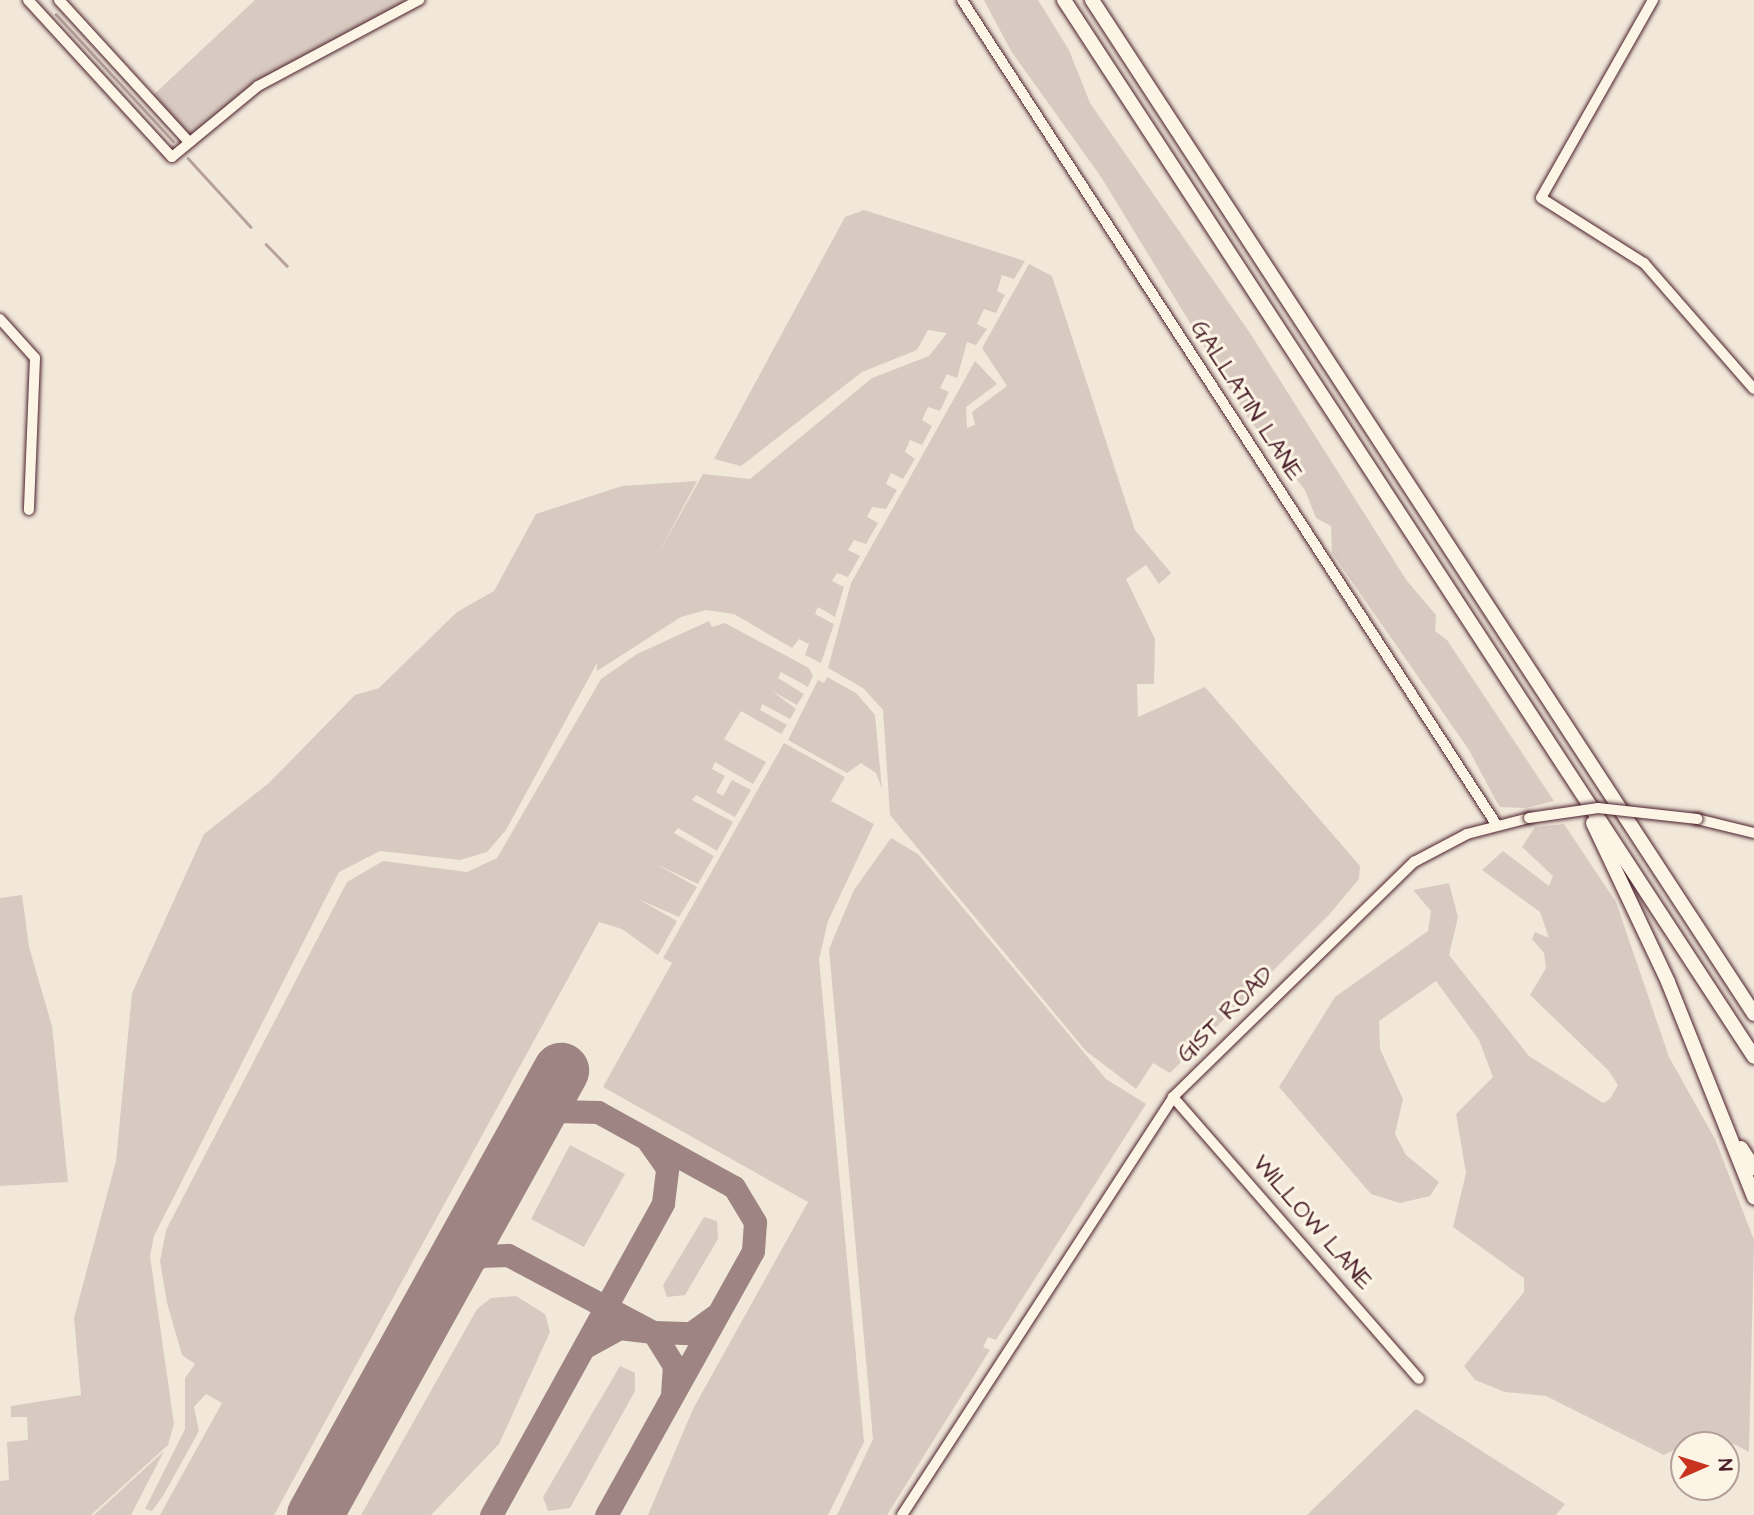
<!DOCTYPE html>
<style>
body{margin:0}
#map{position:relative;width:1754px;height:1515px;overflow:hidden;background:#f1e8da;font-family:"Architects Daughter",sans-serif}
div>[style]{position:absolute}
.green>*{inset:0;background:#d8cac0}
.stream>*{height:2.5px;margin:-1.25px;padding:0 1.25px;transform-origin:1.25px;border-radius:1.25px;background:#b6a19c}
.taxiway>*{height:23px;margin:-11.5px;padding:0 11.5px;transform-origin:11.5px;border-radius:11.5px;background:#9e8482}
.runway>*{height:56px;margin:-28px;padding:0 28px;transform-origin:28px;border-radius:28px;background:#9e8482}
.roads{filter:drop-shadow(0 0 2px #4a1f2b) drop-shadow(0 0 2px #4a1f2b)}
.minor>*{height:10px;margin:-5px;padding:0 5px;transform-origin:5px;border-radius:5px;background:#fcf5e5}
.highway>*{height:14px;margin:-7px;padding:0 7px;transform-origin:7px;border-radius:7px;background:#fcf5e5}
.bridges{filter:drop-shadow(0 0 2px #4a1f2b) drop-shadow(0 0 2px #4a1f2b)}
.minor-bridge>*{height:10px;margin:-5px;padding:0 5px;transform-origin:5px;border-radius:5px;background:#fcf5e5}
span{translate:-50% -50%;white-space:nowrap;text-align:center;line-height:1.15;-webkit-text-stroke:6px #fcf5e5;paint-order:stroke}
.street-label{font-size:24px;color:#4a1f2b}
.north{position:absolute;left:1670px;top:1431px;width:70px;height:70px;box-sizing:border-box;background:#fcf5e5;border:2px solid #b59f9b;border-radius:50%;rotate:87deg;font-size:19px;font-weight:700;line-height:28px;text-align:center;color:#4a1f2b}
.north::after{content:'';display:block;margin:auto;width:24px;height:32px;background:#c8321e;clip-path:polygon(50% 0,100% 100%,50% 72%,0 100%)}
</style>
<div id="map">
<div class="green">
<div style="clip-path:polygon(255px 0,419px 0,297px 63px,189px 142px,150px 98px)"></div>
<div style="clip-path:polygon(984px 0,1038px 0,1069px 50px,1090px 103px,1250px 333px,1407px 581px,1436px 615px,1435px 631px,1447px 640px,1554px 801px,1525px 808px,1500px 807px,1495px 799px,1469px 750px,1332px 553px,1331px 526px,1316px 518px,1305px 490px,1248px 418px,1101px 177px,1011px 51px)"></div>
<div style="clip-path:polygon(864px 210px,1025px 261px,1014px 279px,1002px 275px,997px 291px,1005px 295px,996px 313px,984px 309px,977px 324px,987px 329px,976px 345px,967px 342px,957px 378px,947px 374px,940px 388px,949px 392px,940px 411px,928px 407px,922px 420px,932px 426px,922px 445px,910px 440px,905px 452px,915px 459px,903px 479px,891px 473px,886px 484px,897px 490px,886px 509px,872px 507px,867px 517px,878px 523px,866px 544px,854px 540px,848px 550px,860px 556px,848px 577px,837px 573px,832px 581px,844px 587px,835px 617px,818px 607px,815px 614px,834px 624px,821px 663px,805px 655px,809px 644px,799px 639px,792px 648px,734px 614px,706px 610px,681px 617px,597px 671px,597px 663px,506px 830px,487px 852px,460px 860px,380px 851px,339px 872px,154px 1236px,150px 1256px,174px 1424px,168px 1445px,91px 1515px,0 1515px,0 1481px,9px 1480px,7px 1442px,28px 1440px,27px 1417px,11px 1417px,11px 1406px,81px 1395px,74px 1318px,116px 1161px,132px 993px,204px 834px,269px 783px,355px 695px,379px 688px,457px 612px,494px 591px,536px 514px,622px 486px,697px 481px,657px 556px,703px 474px,750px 479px,872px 378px,929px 356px,947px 333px,928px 330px,917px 350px,862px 372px,741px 466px,714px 459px,845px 217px)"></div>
<div style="clip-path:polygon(1029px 264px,1052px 276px,1135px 530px,1171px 573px,1159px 584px,1146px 565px,1126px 579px,1155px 639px,1154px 684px,1137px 684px,1138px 717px,1205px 687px,1360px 866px,1359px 879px,1328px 916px,1170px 1073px,1153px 1063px,1136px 1089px,1086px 1051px,890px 815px,883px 710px,863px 688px,828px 668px,851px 583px,975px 361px,997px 384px,966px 407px,967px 428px,975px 425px,972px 412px,1007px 386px,982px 348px)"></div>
<div style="clip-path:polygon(709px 621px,712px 627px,725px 623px,809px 668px,813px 676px,808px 687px,781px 672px,778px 678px,804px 694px,797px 705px,772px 691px,796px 709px,790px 719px,762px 704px,760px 710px,787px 725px,781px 734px,741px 711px,724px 739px,766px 762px,753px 784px,715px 762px,712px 769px,725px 776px,716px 792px,723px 796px,732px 780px,751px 790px,735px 817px,696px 795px,692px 800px,733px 822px,717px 851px,678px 828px,674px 833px,714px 856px,698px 884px,656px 864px,697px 887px,679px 917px,638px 899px,677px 921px,658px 955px,622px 929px,599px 922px,274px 1515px,160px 1515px,222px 1403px,206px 1394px,194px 1407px,199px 1431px,163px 1496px,152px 1511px,145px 1509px,185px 1429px,185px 1378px,195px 1364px,182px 1355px,167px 1303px,160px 1261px,166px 1230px,347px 882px,383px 861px,467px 872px,497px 858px,601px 679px,637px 654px)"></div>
<div style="clip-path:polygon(827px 677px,856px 693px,875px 715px,882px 789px,876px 773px,861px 763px,847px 773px,788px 740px,818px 680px,824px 683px)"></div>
<div style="clip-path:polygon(784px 743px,845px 777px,831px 801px,874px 824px,828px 921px,819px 959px,864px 1442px,828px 1515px,648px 1515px,693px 1409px,808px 1202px,603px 1087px,672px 963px,663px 958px)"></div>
<div style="clip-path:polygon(1564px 824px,1616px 902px,1669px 1057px,1715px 1139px,1754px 1240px,1749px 1452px,1734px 1444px,1684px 1445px,1664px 1455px,1546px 1396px,1505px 1392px,1475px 1380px,1464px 1366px,1524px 1292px,1524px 1278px,1453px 1227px,1466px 1173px,1456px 1114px,1493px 1077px,1479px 1040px,1436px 981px,1379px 1021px,1380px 1049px,1403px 1099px,1395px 1134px,1406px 1155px,1439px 1182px,1430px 1196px,1400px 1203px,1371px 1194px,1279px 1087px,1335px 997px,1428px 931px,1431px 911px,1413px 890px,1449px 883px,1458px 917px,1449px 955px,1529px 1056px,1603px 1103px,1610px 1099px,1618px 1085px,1608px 1070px,1530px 995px,1546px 968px,1544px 953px,1532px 939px,1535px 932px,1549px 938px,1540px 912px,1482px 870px,1503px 851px,1549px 886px,1553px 876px,1522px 847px,1535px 827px)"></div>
<div style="clip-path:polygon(891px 838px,918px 854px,1106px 1079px,1146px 1104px,996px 1340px,988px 1337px,983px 1347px,990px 1350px,887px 1515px,837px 1515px,873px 1439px,829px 949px,854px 890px)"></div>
<div style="clip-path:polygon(22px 895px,29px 947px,52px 1026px,68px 1182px,0 1186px,0 898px)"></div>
<div style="clip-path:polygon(570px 1145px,625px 1174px,584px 1247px,531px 1219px)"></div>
<div style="clip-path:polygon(704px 1217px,717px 1221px,718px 1239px,685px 1295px,667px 1297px,663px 1285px)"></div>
<div style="clip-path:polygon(516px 1296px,545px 1314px,550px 1332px,499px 1444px,431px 1515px,361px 1515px,477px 1309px,491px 1298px)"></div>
<div style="clip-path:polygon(620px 1366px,635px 1373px,635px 1391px,570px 1508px,548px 1511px,543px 1497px)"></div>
<div style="clip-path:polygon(1416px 1409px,1565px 1504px,1556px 1515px,1307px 1515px)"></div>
<div style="clip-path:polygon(164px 1451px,131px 1515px,94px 1515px)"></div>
</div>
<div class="stream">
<div style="left:56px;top:14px;width:173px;rotate:47.3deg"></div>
<div style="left:188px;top:158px;width:93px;rotate:47.6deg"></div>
<div style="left:266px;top:244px;width:30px;rotate:46deg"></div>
</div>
<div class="taxiway">
<div style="left:529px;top:1131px;width:33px;rotate:-38deg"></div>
<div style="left:555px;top:1111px;width:43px;rotate:1.3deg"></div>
<div style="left:598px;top:1112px;width:155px;rotate:28.9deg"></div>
<div style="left:734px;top:1187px;width:41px;rotate:59deg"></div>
<div style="left:755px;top:1222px;width:29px;rotate:94deg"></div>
<div style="left:753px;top:1251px;width:302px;rotate:119.1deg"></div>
<div style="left:443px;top:1286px;width:48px;rotate:-39deg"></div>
<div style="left:480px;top:1256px;width:28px;rotate:-2deg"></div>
<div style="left:508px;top:1255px;width:164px;rotate:28deg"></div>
<div style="left:653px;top:1332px;width:38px;rotate:2deg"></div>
<div style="left:691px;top:1333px;width:29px;rotate:-36deg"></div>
<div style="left:585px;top:1347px;width:39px;rotate:-29deg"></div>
<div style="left:619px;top:1328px;width:34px;rotate:7deg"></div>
<div style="left:653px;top:1332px;width:39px;rotate:58deg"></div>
<div style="left:674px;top:1365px;width:26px;rotate:94deg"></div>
<div style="left:491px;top:1515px;width:356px;rotate:-61.1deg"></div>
<div style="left:663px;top:1203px;width:35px;rotate:-83deg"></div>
<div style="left:667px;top:1168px;width:32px;rotate:-125deg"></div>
</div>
<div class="runway">
<div style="left:315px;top:1515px;width:508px;rotate:-61.01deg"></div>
</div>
<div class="roads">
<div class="minor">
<div style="left:28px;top:0;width:213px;rotate:47.5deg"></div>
<div style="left:172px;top:157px;width:112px;rotate:-39.5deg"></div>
<div style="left:258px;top:86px;width:183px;rotate:-28.1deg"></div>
<div style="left:59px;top:0;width:193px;rotate:47.5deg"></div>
<div style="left:962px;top:0;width:982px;rotate:57.05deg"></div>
<div style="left:1653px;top:0;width:227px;rotate:119.5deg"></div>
<div style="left:1541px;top:198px;width:122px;rotate:32.3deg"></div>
<div style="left:1644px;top:263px;width:167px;rotate:48.9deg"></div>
<div style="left:0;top:319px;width:52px;rotate:48.1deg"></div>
<div style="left:35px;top:358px;width:152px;rotate:92.3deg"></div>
<div style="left:1697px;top:819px;width:59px;rotate:13.8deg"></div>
<div style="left:1173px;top:1097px;width:374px;rotate:48.9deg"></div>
<div style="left:902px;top:1515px;width:498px;rotate:-57deg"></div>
<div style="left:1173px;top:1097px;width:337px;rotate:-44.3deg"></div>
<div style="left:1414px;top:862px;width:60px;rotate:-27.8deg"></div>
<div style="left:1467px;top:834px;width:64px;rotate:-14.5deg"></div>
</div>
<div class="highway">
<div style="left:1064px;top:0;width:1262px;rotate:56.86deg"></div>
<div style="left:1092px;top:0;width:1211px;rotate:56.86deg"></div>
<div style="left:1593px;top:823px;width:176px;rotate:64.7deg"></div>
<div style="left:1668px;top:982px;width:232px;rotate:68.2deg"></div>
<div style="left:1741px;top:1148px;width:24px;rotate:57deg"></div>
</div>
</div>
<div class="bridges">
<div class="minor-bridge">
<div style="left:1529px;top:818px;width:70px;rotate:-8.2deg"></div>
<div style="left:1598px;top:808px;width:100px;rotate:6.3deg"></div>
</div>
</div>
<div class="street-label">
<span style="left:1246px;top:401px;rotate:57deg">GALLATIN LANE</span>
<span style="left:1226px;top:1015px;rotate:-45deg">GIST ROAD</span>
<span style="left:1312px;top:1223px;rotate:49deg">WILLOW LANE</span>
</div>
<div class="north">N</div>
</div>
